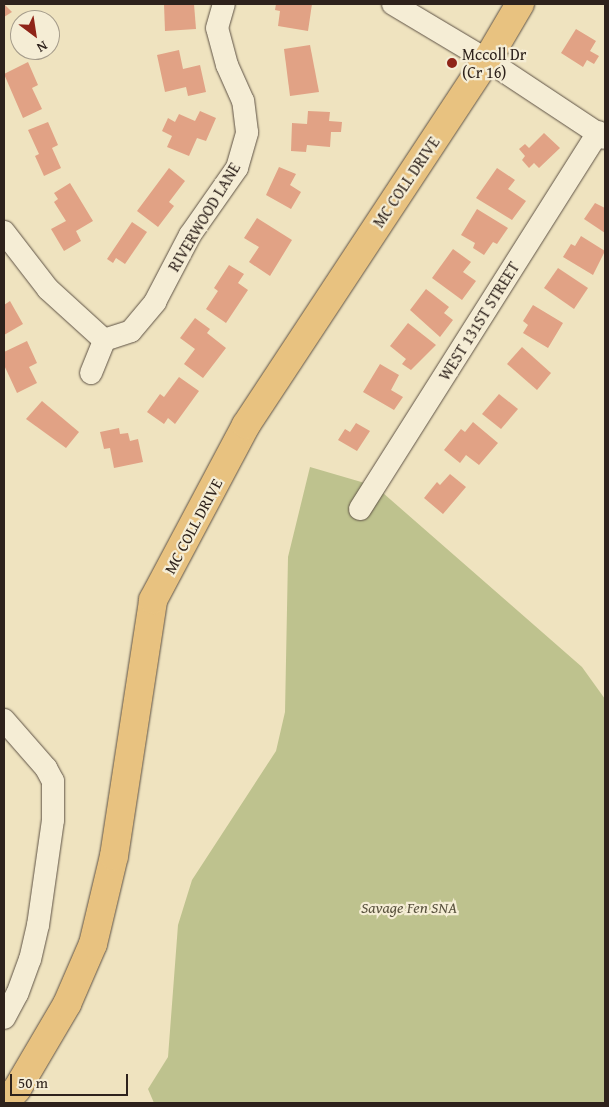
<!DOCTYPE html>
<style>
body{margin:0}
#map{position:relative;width:609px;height:1107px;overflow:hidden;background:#efe3bf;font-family:"Gentium Book Plus",serif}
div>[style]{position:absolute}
.green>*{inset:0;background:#bec28e}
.building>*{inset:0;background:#e1a285}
.roads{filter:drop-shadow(0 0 1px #5e5245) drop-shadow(0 0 1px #5e5245)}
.minor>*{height:22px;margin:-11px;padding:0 11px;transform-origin:11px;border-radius:11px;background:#f5edd5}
.major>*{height:28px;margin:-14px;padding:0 14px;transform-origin:14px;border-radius:14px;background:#e8c280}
.dots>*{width:14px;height:14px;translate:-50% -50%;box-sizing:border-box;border:2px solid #f5edd5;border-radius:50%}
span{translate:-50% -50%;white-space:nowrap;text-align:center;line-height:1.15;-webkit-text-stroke:4.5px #f5edd5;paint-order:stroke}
.poi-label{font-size:16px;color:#2e221c}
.left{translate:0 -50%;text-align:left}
.street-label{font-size:16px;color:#2e221c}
.park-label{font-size:16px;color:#59523e;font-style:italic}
.frame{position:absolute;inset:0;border:5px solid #2e221c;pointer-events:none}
.north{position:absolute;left:10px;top:10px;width:50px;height:50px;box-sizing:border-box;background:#f5edd5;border:1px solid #a59c8b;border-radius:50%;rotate:149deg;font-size:14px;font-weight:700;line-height:20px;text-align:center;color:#2e221c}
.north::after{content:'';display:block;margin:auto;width:18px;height:22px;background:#8f2418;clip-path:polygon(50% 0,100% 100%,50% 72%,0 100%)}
.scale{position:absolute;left:10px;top:1074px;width:118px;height:22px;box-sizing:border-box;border:2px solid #2e221c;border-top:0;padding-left:6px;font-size:15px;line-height:18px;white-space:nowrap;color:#2e221c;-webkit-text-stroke:4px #f5edd5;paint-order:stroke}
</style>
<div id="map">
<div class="green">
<div style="clip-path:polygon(310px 467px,375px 486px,582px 667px,605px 699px,605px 1103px,154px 1103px,148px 1089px,168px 1057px,178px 925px,192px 880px,276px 751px,285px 712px,288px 557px)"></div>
</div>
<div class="building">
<div style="clip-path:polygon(4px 4px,12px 12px,4px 17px)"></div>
<div style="clip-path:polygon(164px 4px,194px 4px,196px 29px,165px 31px)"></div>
<div style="clip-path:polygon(276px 4px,312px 4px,308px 31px,278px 26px,280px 11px,275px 10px)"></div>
<div style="clip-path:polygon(576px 29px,596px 41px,590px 51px,599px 56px,594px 64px,587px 60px,583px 67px,561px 53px)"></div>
<div style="clip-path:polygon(310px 45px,319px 92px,290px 96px,284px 49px)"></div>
<div style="clip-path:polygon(179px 50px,183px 69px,200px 65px,206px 92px,188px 96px,186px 87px,165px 92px,157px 55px)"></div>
<div style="clip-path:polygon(28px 62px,38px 85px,32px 88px,42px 109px,23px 118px,4px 74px)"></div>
<div style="clip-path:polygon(200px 111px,216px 118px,206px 141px,197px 138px,189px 156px,167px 147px,172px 136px,162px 131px,168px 118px,175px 122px,179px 114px,195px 121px)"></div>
<div style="clip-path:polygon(308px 111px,330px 112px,329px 121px,342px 122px,341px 132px,331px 132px,330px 147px,307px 145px,306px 152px,291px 151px,292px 123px,307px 124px)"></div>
<div style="clip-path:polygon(48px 122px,58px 145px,52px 148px,61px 168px,44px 176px,35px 156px,39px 154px,28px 130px)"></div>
<div style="clip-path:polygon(544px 133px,560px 148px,539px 168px,534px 163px,529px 168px,522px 160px,525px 156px,519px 149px,525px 144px,529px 148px)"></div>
<div style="clip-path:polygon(279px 167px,296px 174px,290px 185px,301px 192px,291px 209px,266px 195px)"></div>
<div style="clip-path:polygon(169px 168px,185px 181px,169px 202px,174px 206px,158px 227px,137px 211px)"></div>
<div style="clip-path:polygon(497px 168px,515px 180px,508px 189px,526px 201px,512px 220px,476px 198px)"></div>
<div style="clip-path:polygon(70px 183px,93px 221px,76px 231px,81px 241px,64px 251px,51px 229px,66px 221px,54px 202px,58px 199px,54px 193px)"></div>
<div style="clip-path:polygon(595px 203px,605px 208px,605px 233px,584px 219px)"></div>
<div style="clip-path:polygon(477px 209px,508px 228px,497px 244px,493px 242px,484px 255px,473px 248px,475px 243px,461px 235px)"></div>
<div style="clip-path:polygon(257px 218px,292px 240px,270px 276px,249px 262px,259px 247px,244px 238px)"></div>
<div style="clip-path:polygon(132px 222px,147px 232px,125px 264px,116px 258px,113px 263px,107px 259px)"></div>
<div style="clip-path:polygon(581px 236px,605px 251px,593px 275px,563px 257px,571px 244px,575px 246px)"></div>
<div style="clip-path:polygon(453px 249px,471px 262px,463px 272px,476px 281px,462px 300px,432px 278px)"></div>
<div style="clip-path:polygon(229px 265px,244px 274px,238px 283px,248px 290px,226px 323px,206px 309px,218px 291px,214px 288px)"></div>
<div style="clip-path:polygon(558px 268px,588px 288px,574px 309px,544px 288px)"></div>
<div style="clip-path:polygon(426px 289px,449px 307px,444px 313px,453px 320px,440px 337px,410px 310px)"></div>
<div style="clip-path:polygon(10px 301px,23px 324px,4px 335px,4px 305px)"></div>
<div style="clip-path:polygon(533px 305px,563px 323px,548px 348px,523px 333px,528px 325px,523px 321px)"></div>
<div style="clip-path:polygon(195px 318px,210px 329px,207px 333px,226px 348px,203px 378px,184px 364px,195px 349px,180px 338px)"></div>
<div style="clip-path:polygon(408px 323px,436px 345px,411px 370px,402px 364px,406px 359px,390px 346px)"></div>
<div style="clip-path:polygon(27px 341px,37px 363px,29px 367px,37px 383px,17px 393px,4px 365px,4px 352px)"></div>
<div style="clip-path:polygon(522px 347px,551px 373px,537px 390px,507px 364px)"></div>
<div style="clip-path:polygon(380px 364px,399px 375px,391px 390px,403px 397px,394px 410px,363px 392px)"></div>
<div style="clip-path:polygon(179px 377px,199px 391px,175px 424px,168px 418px,164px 424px,147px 412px,160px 394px,164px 397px)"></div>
<div style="clip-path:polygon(499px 394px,518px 409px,501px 429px,482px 414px)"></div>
<div style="clip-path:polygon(42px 401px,79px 432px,66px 448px,26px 419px)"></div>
<div style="clip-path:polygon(473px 422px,498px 443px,479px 465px,466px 455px,460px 463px,444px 450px,461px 429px,465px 432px)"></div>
<div style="clip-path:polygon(356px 423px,370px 431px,357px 451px,338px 440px,345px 429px,350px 432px)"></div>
<div style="clip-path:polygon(119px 428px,120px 434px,128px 433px,130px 441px,138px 439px,143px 462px,114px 468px,110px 448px,104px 449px,100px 432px)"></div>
<div style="clip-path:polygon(450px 474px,466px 487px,443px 514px,424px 498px,437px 482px,440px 485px)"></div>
</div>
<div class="roads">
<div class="minor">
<div style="left:393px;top:4px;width:109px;rotate:30.8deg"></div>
<div style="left:487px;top:60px;width:141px;rotate:33.5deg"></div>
<div style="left:4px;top:232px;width:72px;rotate:52.3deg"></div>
<div style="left:48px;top:289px;width:76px;rotate:42.3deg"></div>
<div style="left:91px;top:373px;width:35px;rotate:-68deg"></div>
<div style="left:104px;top:340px;width:28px;rotate:-18deg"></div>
<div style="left:131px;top:331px;width:38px;rotate:-50deg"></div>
<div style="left:155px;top:302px;width:76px;rotate:-62.4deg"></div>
<div style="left:190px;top:235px;width:82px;rotate:-55deg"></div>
<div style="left:237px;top:168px;width:37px;rotate:-74deg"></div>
<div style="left:247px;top:132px;width:31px;rotate:-97deg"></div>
<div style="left:243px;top:101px;width:39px;rotate:-114deg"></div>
<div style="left:227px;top:65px;width:38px;rotate:-105deg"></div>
<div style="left:217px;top:28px;width:25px;rotate:-74deg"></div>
<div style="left:360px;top:509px;width:446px;rotate:-57.7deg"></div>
<div style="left:4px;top:720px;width:64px;rotate:48.8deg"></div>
<div style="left:46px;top:768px;width:15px;rotate:62deg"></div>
<div style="left:53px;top:781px;width:39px;rotate:90deg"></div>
<div style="left:53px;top:820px;width:106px;rotate:98.1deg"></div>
<div style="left:38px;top:925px;width:35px;rotate:103deg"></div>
<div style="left:30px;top:959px;width:37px;rotate:110deg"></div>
<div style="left:17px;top:994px;width:27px;rotate:118deg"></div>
</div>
<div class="major">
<div style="left:4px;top:1103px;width:19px;rotate:-47deg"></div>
<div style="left:17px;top:1089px;width:99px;rotate:-59.5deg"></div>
<div style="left:67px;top:1004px;width:65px;rotate:-66.6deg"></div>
<div style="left:93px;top:944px;width:90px;rotate:-76.6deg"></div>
<div style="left:114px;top:856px;width:259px;rotate:-81.3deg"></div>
<div style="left:153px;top:600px;width:198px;rotate:-62deg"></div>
<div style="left:246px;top:425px;width:437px;rotate:-56.6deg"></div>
<div style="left:487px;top:60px;width:65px;rotate:-59.5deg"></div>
</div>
</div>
<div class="dots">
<div style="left:452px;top:63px;background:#8f2418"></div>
</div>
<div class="poi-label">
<span class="left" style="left:462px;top:63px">Mccoll Dr<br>(Cr 16)</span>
</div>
<div class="street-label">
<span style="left:406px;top:182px;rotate:-56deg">MC COLL DRIVE</span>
<span style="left:204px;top:217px;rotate:-59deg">RIVERWOOD LANE</span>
<span style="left:479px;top:321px;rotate:-58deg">WEST 131ST STREET</span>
<span style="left:193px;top:526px;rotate:-62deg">MC COLL DRIVE</span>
</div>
<div class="park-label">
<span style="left:409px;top:907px">Savage Fen SNA</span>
</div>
<div class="frame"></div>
<div class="north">N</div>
<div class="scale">50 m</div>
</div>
